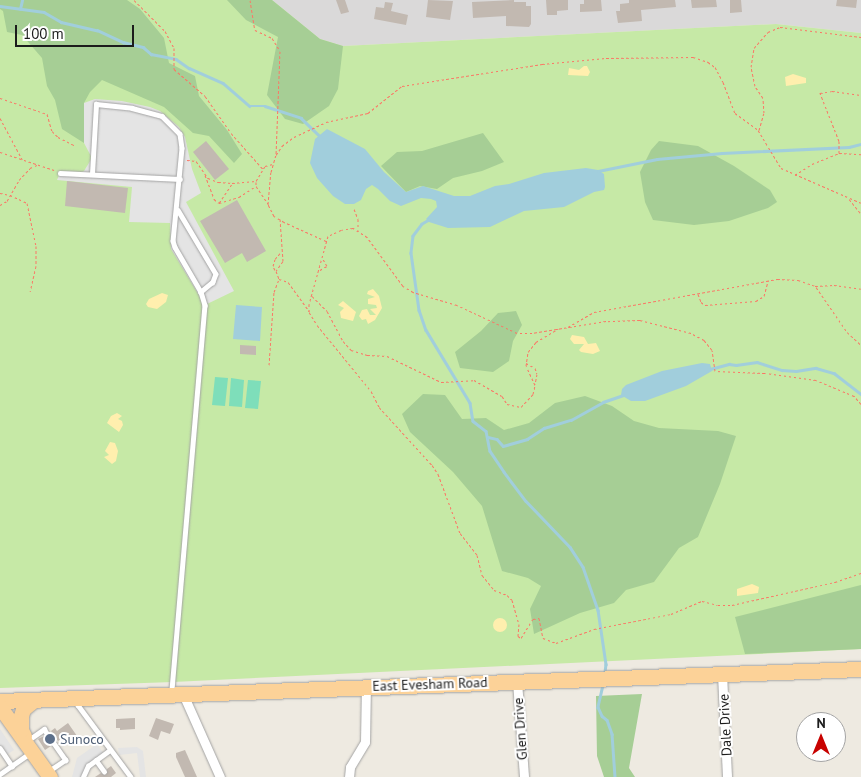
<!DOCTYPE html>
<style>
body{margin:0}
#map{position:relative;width:861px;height:777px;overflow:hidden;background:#eeeae1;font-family:"PT Sans",sans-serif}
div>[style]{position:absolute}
.residential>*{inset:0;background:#dad9d9}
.grass>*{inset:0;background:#c6e9a6}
.forest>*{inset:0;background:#a6ce95}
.sand>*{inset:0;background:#ffefae}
.round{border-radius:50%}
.pitch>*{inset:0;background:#7edeba}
.parking>*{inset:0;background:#e4e4e4}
.water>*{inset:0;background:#a1cedc}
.stream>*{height:2.5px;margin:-1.25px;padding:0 1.25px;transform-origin:1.25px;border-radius:1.25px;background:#a1cedc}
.building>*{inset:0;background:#c2b9b1}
.path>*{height:1px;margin-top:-0.5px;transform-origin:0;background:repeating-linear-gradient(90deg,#fb7665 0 2.5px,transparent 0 5px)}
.roads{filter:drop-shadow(0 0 1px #a3a3a3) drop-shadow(0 0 1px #a3a3a3)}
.lane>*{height:4.5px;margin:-2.25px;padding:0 2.25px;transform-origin:2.25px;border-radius:2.25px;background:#fff}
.street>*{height:9px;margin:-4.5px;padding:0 4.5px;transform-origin:4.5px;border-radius:4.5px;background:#fff}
.primary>*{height:15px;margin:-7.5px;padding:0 7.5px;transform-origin:7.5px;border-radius:7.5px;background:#fcd298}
.dots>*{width:14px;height:14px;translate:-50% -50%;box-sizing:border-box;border:2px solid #fff;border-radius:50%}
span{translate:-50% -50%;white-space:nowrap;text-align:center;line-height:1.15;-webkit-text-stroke:4px #fff;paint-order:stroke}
.street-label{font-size:14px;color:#1c1c1c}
.service-label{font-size:14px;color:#4e5e75}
.left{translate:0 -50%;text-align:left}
.north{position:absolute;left:796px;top:712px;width:50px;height:50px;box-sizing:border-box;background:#fff;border:1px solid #a4a4a4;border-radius:50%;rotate:0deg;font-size:14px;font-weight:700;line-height:20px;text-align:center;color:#1c1c1c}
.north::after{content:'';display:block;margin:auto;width:18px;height:22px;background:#c80200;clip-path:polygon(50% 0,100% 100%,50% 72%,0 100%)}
.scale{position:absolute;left:15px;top:25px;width:119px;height:22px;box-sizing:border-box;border:2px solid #1c1c1c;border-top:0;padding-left:6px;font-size:15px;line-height:18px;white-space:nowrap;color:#1c1c1c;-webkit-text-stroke:4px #fff;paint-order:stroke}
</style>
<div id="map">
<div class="residential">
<div style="clip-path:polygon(272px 0,861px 0,861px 33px,776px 24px,343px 46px,320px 39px)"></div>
</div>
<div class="grass">
<div style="clip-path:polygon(0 0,272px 0,320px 39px,343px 46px,776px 24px,861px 33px,861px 649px,173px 682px,0 688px)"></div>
</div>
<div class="forest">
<div style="clip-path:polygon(0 0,127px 0,140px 9px,164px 38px,169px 63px,195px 76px,199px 96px,227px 130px,242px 154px,234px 163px,209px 136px,193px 133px,164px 107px,102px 80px,90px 92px,84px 103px,84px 143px,62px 129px,55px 100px,47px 86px,42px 58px,22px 35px,7px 32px,3px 11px,0 9px)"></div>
<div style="clip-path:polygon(227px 0,272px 0,320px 39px,343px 46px,338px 89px,329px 106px,303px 124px,285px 119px,267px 95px,278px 37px,246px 20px)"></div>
<div style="clip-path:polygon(483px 133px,504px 162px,482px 171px,453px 178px,437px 189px,420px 186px,406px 192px,381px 166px,397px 152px,422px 151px)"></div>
<div style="clip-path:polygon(659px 141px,698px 146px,734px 166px,770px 190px,777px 202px,768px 208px,729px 221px,694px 225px,653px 220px,645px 202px,640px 172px,651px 150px)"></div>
<div style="clip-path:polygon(516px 311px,522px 325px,513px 341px,509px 361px,493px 372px,460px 368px,455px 352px,481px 331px,498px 313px)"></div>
<div style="clip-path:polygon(423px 394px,445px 395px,462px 419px,486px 418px,504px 430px,529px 423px,555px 403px,585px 396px,612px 406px,634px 421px,659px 428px,718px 431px,736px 436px,720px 484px,698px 537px,679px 548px,654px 582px,626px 590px,614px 603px,580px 613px,534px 634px,530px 609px,541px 586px,528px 578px,502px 571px,482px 506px,453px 472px,410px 432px,402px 414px)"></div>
<div style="clip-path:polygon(861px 585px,861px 649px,745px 654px,735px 617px)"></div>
<div style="clip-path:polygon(642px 694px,629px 768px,635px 777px,604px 777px,597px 756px,596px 696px)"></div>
</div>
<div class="sand">
<div style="clip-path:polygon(584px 66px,587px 66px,590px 72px,588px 76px,568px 75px,569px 68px,579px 70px)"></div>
<div style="clip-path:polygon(793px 74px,806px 78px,806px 83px,786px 86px,785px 77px)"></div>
<div style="clip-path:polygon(373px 289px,379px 296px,382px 308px,375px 320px,368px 324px,366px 319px,362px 320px,359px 316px,362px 310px,367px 309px,370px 315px,376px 315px,370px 309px,377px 308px,376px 305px,368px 304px,368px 299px,375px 297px,367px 294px,368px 291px)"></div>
<div style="clip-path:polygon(162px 293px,168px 295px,166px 302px,157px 309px,148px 307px,146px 304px,149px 299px)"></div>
<div style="clip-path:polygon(343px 301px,356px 312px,353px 321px,341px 318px,340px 312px,344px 308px,338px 305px)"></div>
<div style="clip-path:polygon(572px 335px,584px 337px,588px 344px,596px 343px,600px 351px,593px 354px,581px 352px,579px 350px,584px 344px,574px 344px,570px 339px)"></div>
<div style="clip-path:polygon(117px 413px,122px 416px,118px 419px,122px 421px,123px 425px,119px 432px,107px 423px,111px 416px)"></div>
<div style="clip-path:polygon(110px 442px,115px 443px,118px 451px,116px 461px,112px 464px,104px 457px,109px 455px,105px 451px)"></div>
<div style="clip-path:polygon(752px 584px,759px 587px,758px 593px,737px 596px,737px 589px)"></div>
<div class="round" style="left:493px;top:618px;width:14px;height:14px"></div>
</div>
<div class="pitch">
<div style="clip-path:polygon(215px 377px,228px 378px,225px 406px,212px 405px)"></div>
<div style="clip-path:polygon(231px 378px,244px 380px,242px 407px,229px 406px)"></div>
<div style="clip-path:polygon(248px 380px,261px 381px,258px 409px,245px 408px)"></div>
</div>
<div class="parking">
<div style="clip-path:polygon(95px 99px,122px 101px,150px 107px,160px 111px,179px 127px,185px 137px,192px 169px,201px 193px,186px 202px,234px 291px,205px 305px,171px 249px,170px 223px,129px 222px,132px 187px,57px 180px,60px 173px,75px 176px,84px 171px,92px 158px,84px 143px,84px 103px)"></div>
<div style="clip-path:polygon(0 729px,14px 750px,5px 756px,0 748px)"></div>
<div style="clip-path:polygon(97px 744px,104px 754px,88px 766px,83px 777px,72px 777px,77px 758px)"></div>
<div style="clip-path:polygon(137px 747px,143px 751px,146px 777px,140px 777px,137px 753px,119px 755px,118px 748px)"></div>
</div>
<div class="water">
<div style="clip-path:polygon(327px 129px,365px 149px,384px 172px,406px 192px,423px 186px,454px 196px,470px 196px,495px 186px,509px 184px,544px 173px,586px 168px,598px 170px,604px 174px,605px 187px,604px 190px,594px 192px,564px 207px,524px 211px,490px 227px,448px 228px,429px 222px,426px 219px,437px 207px,436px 201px,431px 199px,421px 198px,401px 206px,390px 201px,378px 189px,372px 185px,366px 189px,361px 200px,354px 204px,345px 204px,333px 196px,317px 178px,310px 163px,315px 139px)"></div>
<div style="clip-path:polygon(236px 305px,262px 307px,260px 341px,233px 339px)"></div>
<div style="clip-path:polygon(702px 363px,710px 364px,712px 371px,686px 386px,645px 401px,631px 401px,621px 395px,622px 389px,626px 385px,662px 371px)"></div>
</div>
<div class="stream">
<div style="left:0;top:6px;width:44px;rotate:7.8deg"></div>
<div style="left:44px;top:12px;width:20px;rotate:30deg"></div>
<div style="left:61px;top:22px;width:37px;rotate:13deg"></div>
<div style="left:97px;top:30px;width:29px;rotate:25deg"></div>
<div style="left:123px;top:42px;width:21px;rotate:14deg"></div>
<div style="left:143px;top:47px;width:11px;rotate:41deg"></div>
<div style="left:151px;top:54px;width:25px;rotate:11deg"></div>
<div style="left:176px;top:59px;width:16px;rotate:35deg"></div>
<div style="left:189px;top:68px;width:37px;rotate:24deg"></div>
<div style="left:223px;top:83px;width:35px;rotate:41deg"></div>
<div style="left:249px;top:106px;width:16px"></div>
<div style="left:265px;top:106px;width:38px;rotate:18deg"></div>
<div style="left:301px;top:118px;width:29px;rotate:44deg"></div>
<div style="left:20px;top:9px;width:9px;rotate:-77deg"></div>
<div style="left:598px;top:171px;width:60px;rotate:-11.5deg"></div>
<div style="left:657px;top:159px;width:65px;rotate:-5.3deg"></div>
<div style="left:722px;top:153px;width:127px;rotate:-2.7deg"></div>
<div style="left:849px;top:147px;width:12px;rotate:-14deg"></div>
<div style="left:429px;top:220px;width:8px;rotate:150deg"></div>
<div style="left:422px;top:224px;width:15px;rotate:127deg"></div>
<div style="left:413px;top:236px;width:17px;rotate:97deg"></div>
<div style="left:411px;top:253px;width:58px;rotate:82deg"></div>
<div style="left:419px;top:310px;width:21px;rotate:71deg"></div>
<div style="left:426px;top:330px;width:85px;rotate:58.9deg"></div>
<div style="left:470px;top:403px;width:18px;rotate:81deg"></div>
<div style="left:473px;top:421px;width:16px;rotate:38deg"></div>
<div style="left:486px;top:431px;width:20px;rotate:79deg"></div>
<div style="left:490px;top:451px;width:25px;rotate:56deg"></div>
<div style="left:504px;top:472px;width:36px;rotate:53deg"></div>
<div style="left:526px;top:501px;width:64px;rotate:46.3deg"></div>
<div style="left:570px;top:547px;width:24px;rotate:57deg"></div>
<div style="left:583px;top:567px;width:46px;rotate:70.8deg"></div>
<div style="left:598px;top:610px;width:55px;rotate:81.6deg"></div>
<div style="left:606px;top:664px;width:8px;rotate:97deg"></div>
<div style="left:710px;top:369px;width:20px;rotate:-15deg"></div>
<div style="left:729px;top:364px;width:7px;rotate:8deg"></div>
<div style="left:736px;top:365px;width:21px;rotate:-8deg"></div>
<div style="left:757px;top:362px;width:26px;rotate:18deg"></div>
<div style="left:782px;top:370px;width:14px;rotate:4deg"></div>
<div style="left:796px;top:371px;width:20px;rotate:-9deg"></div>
<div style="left:816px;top:368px;width:19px;rotate:16deg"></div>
<div style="left:834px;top:373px;width:34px;rotate:38deg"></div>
<div style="left:488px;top:437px;width:9px;rotate:13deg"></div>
<div style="left:497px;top:439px;width:9px;rotate:49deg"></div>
<div style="left:503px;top:446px;width:25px;rotate:-16deg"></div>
<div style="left:527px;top:439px;width:20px;rotate:-33deg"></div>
<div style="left:544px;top:428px;width:28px;rotate:-17deg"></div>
<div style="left:571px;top:420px;width:37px;rotate:-29deg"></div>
<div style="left:603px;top:402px;width:21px;rotate:-19deg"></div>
<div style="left:603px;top:685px;width:23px;rotate:103deg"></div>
<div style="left:598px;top:707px;width:10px;rotate:66deg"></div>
<div style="left:602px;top:716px;width:6px;rotate:39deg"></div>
<div style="left:607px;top:720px;width:15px;rotate:70deg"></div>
<div style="left:612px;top:734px;width:43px;rotate:86deg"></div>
</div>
<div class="building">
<div style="clip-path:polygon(336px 0,345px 0,349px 12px,341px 14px)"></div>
<div style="clip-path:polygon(428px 0,453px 1px,450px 20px,426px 17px)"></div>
<div style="clip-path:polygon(514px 0,514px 2px,526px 2px,526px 6px,531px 6px,531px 24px,529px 27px,506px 26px,506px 16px,473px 18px,472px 2px)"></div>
<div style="clip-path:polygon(546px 0,568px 0,568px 10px,557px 11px,557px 15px,547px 15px)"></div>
<div style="clip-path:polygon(584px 0,601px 0,602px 11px,580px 12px,580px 4px,584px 4px)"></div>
<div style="clip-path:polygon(629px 0,675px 0,676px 7px,641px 10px,642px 21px,618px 23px,616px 11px,620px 11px,620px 4px,629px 3px)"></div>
<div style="clip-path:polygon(691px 0,716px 0,717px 7px,692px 8px)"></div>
<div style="clip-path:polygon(730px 0,741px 0,742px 12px,730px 13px)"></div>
<div style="clip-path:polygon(837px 0,857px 0,856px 8px,836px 6px)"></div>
<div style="clip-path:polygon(385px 2px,393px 3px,391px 11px,408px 15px,406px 25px,374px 19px,376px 7px,384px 8px)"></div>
<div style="clip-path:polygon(206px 141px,229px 169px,215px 180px,193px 152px)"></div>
<div style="clip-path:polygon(67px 181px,128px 188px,125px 213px,65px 206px)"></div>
<div style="clip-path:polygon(237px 200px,266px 251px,247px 262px,242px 253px,225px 263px,200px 221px)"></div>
<div style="clip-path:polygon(240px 345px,256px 346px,256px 355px,240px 354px)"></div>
<div style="clip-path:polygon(135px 718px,135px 729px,120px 730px,120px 728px,116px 728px,116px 719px)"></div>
<div style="clip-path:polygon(156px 718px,174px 724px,170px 734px,161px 731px,158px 740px,149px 736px)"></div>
<div style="clip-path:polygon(68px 723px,77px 736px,68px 743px,64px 737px,58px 741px,51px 731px,55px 728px,57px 731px)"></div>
<div style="clip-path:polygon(44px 736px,51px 746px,45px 750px,38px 739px)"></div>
<div style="clip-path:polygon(185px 750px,197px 777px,185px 777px,176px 757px,176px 753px)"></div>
<div style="clip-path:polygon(111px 766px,116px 773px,111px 777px,95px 777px,101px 773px,106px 775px,107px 769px)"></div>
</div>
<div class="path">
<div style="left:134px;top:0;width:44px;rotate:45deg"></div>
<div style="left:165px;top:31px;width:19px;rotate:62deg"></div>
<div style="left:174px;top:48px;width:21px;rotate:90deg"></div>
<div style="left:174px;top:69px;width:41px;rotate:41.1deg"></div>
<div style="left:205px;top:96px;width:45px;rotate:54.9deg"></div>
<div style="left:231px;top:133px;width:48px;rotate:48.4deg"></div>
<div style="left:250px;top:0;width:30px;rotate:81deg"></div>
<div style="left:255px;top:30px;width:19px;rotate:25deg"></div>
<div style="left:272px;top:38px;width:15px;rotate:58deg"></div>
<div style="left:280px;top:51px;width:103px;rotate:92.2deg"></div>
<div style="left:0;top:98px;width:50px;rotate:18.8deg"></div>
<div style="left:47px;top:114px;width:18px;rotate:74deg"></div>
<div style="left:52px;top:131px;width:8px;rotate:45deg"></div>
<div style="left:58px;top:137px;width:18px;rotate:27deg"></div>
<div style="left:0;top:118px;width:47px;rotate:61.8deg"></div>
<div style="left:759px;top:130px;width:18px;rotate:-74deg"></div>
<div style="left:764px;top:113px;width:15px;rotate:-94deg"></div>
<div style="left:763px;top:98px;width:14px;rotate:-124deg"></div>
<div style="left:755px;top:86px;width:19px;rotate:-102deg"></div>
<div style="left:751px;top:67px;width:19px;rotate:-81deg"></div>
<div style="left:754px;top:48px;width:21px;rotate:-49deg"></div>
<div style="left:768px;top:32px;width:13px;rotate:-23deg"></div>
<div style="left:780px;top:27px;width:82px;rotate:7deg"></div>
<div style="left:0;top:152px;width:57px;rotate:18.4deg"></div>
<div style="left:839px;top:153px;width:12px;rotate:-90deg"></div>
<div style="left:839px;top:141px;width:52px;rotate:-111.6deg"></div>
<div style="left:820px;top:93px;width:12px;rotate:-9deg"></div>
<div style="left:832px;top:91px;width:29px;rotate:8deg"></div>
<div style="left:187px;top:160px;width:9px;rotate:6deg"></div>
<div style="left:196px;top:161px;width:21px;rotate:55deg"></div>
<div style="left:208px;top:178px;width:11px;rotate:22deg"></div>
<div style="left:218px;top:182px;width:14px;rotate:4deg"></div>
<div style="left:232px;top:183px;width:24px;rotate:-5deg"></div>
<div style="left:256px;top:181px;width:17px;rotate:-59deg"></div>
<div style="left:265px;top:166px;width:8px;rotate:-14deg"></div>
<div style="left:205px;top:175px;width:26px;rotate:69deg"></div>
<div style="left:214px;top:199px;width:6px;rotate:39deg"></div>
<div style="left:219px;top:203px;width:21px;rotate:-17deg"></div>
<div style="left:239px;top:197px;width:20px;rotate:-33deg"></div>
<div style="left:795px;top:175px;width:20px;rotate:-33deg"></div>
<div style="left:812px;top:164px;width:29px;rotate:-22deg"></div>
<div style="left:839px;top:153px;width:22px;rotate:3deg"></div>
<div style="left:256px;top:182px;width:4px;rotate:90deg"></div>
<div style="left:256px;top:186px;width:22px;rotate:56deg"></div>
<div style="left:0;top:193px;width:10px;rotate:11deg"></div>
<div style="left:10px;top:195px;width:19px;rotate:25deg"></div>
<div style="left:27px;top:203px;width:44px;rotate:78.2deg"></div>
<div style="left:36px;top:246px;width:20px;rotate:90deg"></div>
<div style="left:36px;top:266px;width:26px;rotate:103deg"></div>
<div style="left:849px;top:199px;width:19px;rotate:51deg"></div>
<div style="left:219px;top:203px;width:23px;rotate:-56deg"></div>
<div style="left:0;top:205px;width:8px;rotate:-30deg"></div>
<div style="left:7px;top:201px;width:24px;rotate:-60deg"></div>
<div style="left:19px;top:180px;width:16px;rotate:-47deg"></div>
<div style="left:30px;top:168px;width:8px;rotate:-23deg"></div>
<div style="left:354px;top:209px;width:11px;rotate:68deg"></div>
<div style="left:358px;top:219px;width:11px;rotate:90deg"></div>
<div style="left:280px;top:219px;width:42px;rotate:85.9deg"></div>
<div style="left:283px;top:261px;width:12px;rotate:125deg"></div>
<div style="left:276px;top:271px;width:9px;rotate:69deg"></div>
<div style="left:279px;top:279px;width:9px;rotate:18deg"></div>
<div style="left:288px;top:282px;width:36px;rotate:54deg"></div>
<div style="left:326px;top:241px;width:46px;rotate:-155.7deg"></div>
<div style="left:284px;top:222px;width:12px;rotate:-149deg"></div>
<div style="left:274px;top:216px;width:13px;rotate:-117deg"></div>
<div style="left:268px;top:204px;width:32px;rotate:-85deg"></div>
<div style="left:271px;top:172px;width:18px;rotate:-74deg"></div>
<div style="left:276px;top:155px;width:11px;rotate:-56deg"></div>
<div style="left:282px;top:146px;width:15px;rotate:-37deg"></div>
<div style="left:294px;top:137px;width:35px;rotate:-25deg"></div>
<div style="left:326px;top:122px;width:43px;rotate:-12.1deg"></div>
<div style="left:368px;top:113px;width:43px;rotate:-38.5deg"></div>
<div style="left:402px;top:86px;width:142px;rotate:-8.9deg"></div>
<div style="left:542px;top:64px;width:64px;rotate:-5.4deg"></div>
<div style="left:606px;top:58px;width:87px;rotate:-0.7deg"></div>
<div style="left:693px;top:57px;width:16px;rotate:18deg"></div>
<div style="left:708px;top:62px;width:9px;rotate:36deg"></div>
<div style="left:715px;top:67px;width:17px;rotate:62deg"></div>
<div style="left:723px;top:82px;width:33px;rotate:69deg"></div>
<div style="left:735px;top:113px;width:29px;rotate:36deg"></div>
<div style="left:758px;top:130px;width:44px;rotate:58.8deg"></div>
<div style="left:781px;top:168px;width:87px;rotate:23.6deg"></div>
<div style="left:275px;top:270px;width:4px;rotate:-117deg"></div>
<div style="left:273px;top:266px;width:7px;rotate:-74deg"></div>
<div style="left:275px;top:259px;width:9px;rotate:-49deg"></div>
<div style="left:320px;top:270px;width:8px;rotate:-30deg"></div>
<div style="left:327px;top:266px;width:8px;rotate:-120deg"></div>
<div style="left:816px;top:287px;width:55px;rotate:55.4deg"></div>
<div style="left:847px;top:332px;width:19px;rotate:43deg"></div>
<div style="left:698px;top:294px;width:9px;rotate:69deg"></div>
<div style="left:701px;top:302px;width:5px;rotate:37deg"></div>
<div style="left:705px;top:305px;width:51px;rotate:-4.5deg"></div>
<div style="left:756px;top:301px;width:9px;rotate:-32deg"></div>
<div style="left:764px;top:296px;width:16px;rotate:-75deg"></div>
<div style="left:312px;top:296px;width:21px;rotate:45deg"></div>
<div style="left:327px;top:311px;width:34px;rotate:62deg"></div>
<div style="left:343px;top:341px;width:12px;rotate:48deg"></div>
<div style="left:351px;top:350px;width:17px;rotate:17deg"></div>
<div style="left:367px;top:355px;width:20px;rotate:3deg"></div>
<div style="left:387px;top:356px;width:60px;rotate:25.7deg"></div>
<div style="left:441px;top:382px;width:33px;rotate:-3deg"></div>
<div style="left:474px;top:380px;width:32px;rotate:30deg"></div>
<div style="left:502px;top:396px;width:9px;rotate:58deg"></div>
<div style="left:507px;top:404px;width:14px;rotate:12deg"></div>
<div style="left:521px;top:407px;width:18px;rotate:-47deg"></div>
<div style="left:533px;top:394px;width:9px;rotate:-77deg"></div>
<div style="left:535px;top:385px;width:21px;rotate:-115deg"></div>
<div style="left:526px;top:366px;width:14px;rotate:-82deg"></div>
<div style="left:528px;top:352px;width:13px;rotate:-51deg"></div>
<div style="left:536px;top:342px;width:26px;rotate:-31deg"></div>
<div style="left:568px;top:327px;width:30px;rotate:-30deg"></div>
<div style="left:594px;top:312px;width:186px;rotate:-10.2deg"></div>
<div style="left:777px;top:279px;width:21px;rotate:3deg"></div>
<div style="left:798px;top:280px;width:18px;rotate:19deg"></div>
<div style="left:815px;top:286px;width:19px;rotate:-3deg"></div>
<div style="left:834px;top:285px;width:27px;rotate:8deg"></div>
<div style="left:526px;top:363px;width:10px;rotate:29deg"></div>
<div style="left:535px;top:368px;width:6px;rotate:72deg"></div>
<div style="left:537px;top:374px;width:10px;rotate:101deg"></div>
<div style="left:269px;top:365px;width:73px;rotate:-86.1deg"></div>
<div style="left:274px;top:292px;width:14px;rotate:-69deg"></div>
<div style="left:861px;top:404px;width:11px;rotate:-131deg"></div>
<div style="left:854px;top:396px;width:41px;rotate:-157.2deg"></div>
<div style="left:816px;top:380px;width:51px;rotate:-172.2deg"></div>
<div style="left:765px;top:373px;width:50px;rotate:-177.7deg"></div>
<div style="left:715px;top:371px;width:21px;rotate:-98deg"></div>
<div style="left:712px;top:350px;width:13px;rotate:-129deg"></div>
<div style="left:704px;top:340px;width:15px;rotate:-152deg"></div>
<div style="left:691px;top:333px;width:53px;rotate:-165.7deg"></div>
<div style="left:640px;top:320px;width:34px;rotate:178deg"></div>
<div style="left:606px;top:321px;width:75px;rotate:170.8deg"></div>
<div style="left:532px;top:333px;width:15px;rotate:180deg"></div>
<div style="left:517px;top:333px;width:66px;rotate:-155deg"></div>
<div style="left:457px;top:305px;width:46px;rotate:-163.5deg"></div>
<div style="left:413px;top:292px;width:12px;rotate:-149deg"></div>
<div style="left:403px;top:286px;width:61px;rotate:-126.3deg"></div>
<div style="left:367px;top:237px;width:17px;rotate:-147deg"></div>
<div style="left:353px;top:228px;width:12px;rotate:171deg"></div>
<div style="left:341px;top:230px;width:14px;rotate:155deg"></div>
<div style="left:328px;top:236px;width:71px;rotate:105.6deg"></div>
<div style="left:309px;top:304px;width:8px;rotate:90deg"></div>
<div style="left:309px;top:312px;width:15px;rotate:58deg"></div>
<div style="left:317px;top:325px;width:85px;rotate:50.7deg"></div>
<div style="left:371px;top:391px;width:18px;rotate:63deg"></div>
<div style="left:379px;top:407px;width:79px;rotate:47.6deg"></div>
<div style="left:432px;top:465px;width:11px;rotate:56deg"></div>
<div style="left:438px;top:474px;width:63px;rotate:69.6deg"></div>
<div style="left:460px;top:533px;width:28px;rotate:52deg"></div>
<div style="left:477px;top:555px;width:21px;rotate:76deg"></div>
<div style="left:482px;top:575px;width:19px;rotate:51deg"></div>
<div style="left:494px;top:590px;width:14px;rotate:21deg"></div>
<div style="left:507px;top:595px;width:7px;rotate:45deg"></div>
<div style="left:512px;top:600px;width:25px;rotate:74deg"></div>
<div style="left:519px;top:624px;width:12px;rotate:95deg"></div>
<div style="left:518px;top:636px;width:4px;rotate:34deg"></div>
<div style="left:521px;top:638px;width:22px;rotate:-58deg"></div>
<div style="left:533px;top:619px;width:6px;rotate:-9deg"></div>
<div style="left:539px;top:618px;width:20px;rotate:79deg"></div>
<div style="left:543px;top:638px;width:14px;rotate:21deg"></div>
<div style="left:556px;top:643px;width:40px;rotate:-20.2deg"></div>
<div style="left:594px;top:629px;width:78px;rotate:-11deg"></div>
<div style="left:671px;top:614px;width:34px;rotate:-23deg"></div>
<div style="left:702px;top:601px;width:16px;rotate:14deg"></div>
<div style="left:718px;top:605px;width:14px"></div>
<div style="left:732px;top:605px;width:106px;rotate:-12.6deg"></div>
<div style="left:835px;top:582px;width:28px;rotate:-19deg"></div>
</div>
<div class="roads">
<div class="lane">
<div style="left:60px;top:173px;width:120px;rotate:2.9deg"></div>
<div style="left:92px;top:174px;width:70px;rotate:-86.7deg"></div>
<div style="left:96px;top:104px;width:36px;rotate:6deg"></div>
<div style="left:132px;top:108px;width:31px;rotate:15deg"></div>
<div style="left:162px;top:116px;width:25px;rotate:45deg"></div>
<div style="left:180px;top:134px;width:14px;rotate:82deg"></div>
<div style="left:182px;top:148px;width:93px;rotate:95.5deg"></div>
<div style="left:173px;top:241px;width:6px;rotate:72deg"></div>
<div style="left:175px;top:247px;width:52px;rotate:60deg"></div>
<div style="left:201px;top:292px;width:14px;rotate:73deg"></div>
<div style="left:205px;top:305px;width:389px;rotate:94.9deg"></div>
<div style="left:178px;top:210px;width:74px;rotate:59.3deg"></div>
<div style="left:216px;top:274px;width:9px;rotate:111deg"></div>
<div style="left:213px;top:282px;width:16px;rotate:140deg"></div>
<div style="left:78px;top:702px;width:3px;rotate:90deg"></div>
<div style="left:78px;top:705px;width:89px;rotate:53.6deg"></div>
<div style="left:27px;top:741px;width:21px;rotate:-35deg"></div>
<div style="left:44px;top:729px;width:38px;rotate:55deg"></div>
<div style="left:66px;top:760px;width:22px;rotate:146deg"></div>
<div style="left:0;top:748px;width:22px;rotate:56deg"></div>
<div style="left:96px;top:760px;width:14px;rotate:54deg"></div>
<div style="left:0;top:774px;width:35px;rotate:-35deg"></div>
<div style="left:83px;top:777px;width:12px;rotate:-66deg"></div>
<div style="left:88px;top:766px;width:27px;rotate:-36deg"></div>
</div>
<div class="street">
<div style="left:722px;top:674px;width:103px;rotate:87.2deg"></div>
<div style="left:517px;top:681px;width:96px;rotate:85.8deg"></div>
<div style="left:183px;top:694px;width:91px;rotate:66deg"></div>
<div style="left:349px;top:777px;width:10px;rotate:-84deg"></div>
<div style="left:350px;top:767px;width:29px;rotate:-59deg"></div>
<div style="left:365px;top:742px;width:55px;rotate:-89deg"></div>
</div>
<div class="primary">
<div style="left:0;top:701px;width:862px;rotate:-2.13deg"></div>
<div style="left:0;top:707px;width:86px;rotate:54.5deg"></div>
<div style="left:24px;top:736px;width:7px;rotate:-117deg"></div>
<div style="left:21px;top:730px;width:14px;rotate:-90deg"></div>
<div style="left:21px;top:716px;width:7px;rotate:-74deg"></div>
<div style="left:23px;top:709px;width:14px;rotate:-39deg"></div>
</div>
</div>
<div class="dots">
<div style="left:50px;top:739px;background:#5c6f8a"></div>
</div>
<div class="street-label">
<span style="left:430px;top:684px;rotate:-2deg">East Evesham Road</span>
<span style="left:725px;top:725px;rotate:-93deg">Dale Drive</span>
<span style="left:520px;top:729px;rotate:-94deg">Glen Drive</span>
</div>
<div class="service-label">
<span class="left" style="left:60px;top:739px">Sunoco</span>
</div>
<div class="north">N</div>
<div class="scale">100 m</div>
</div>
